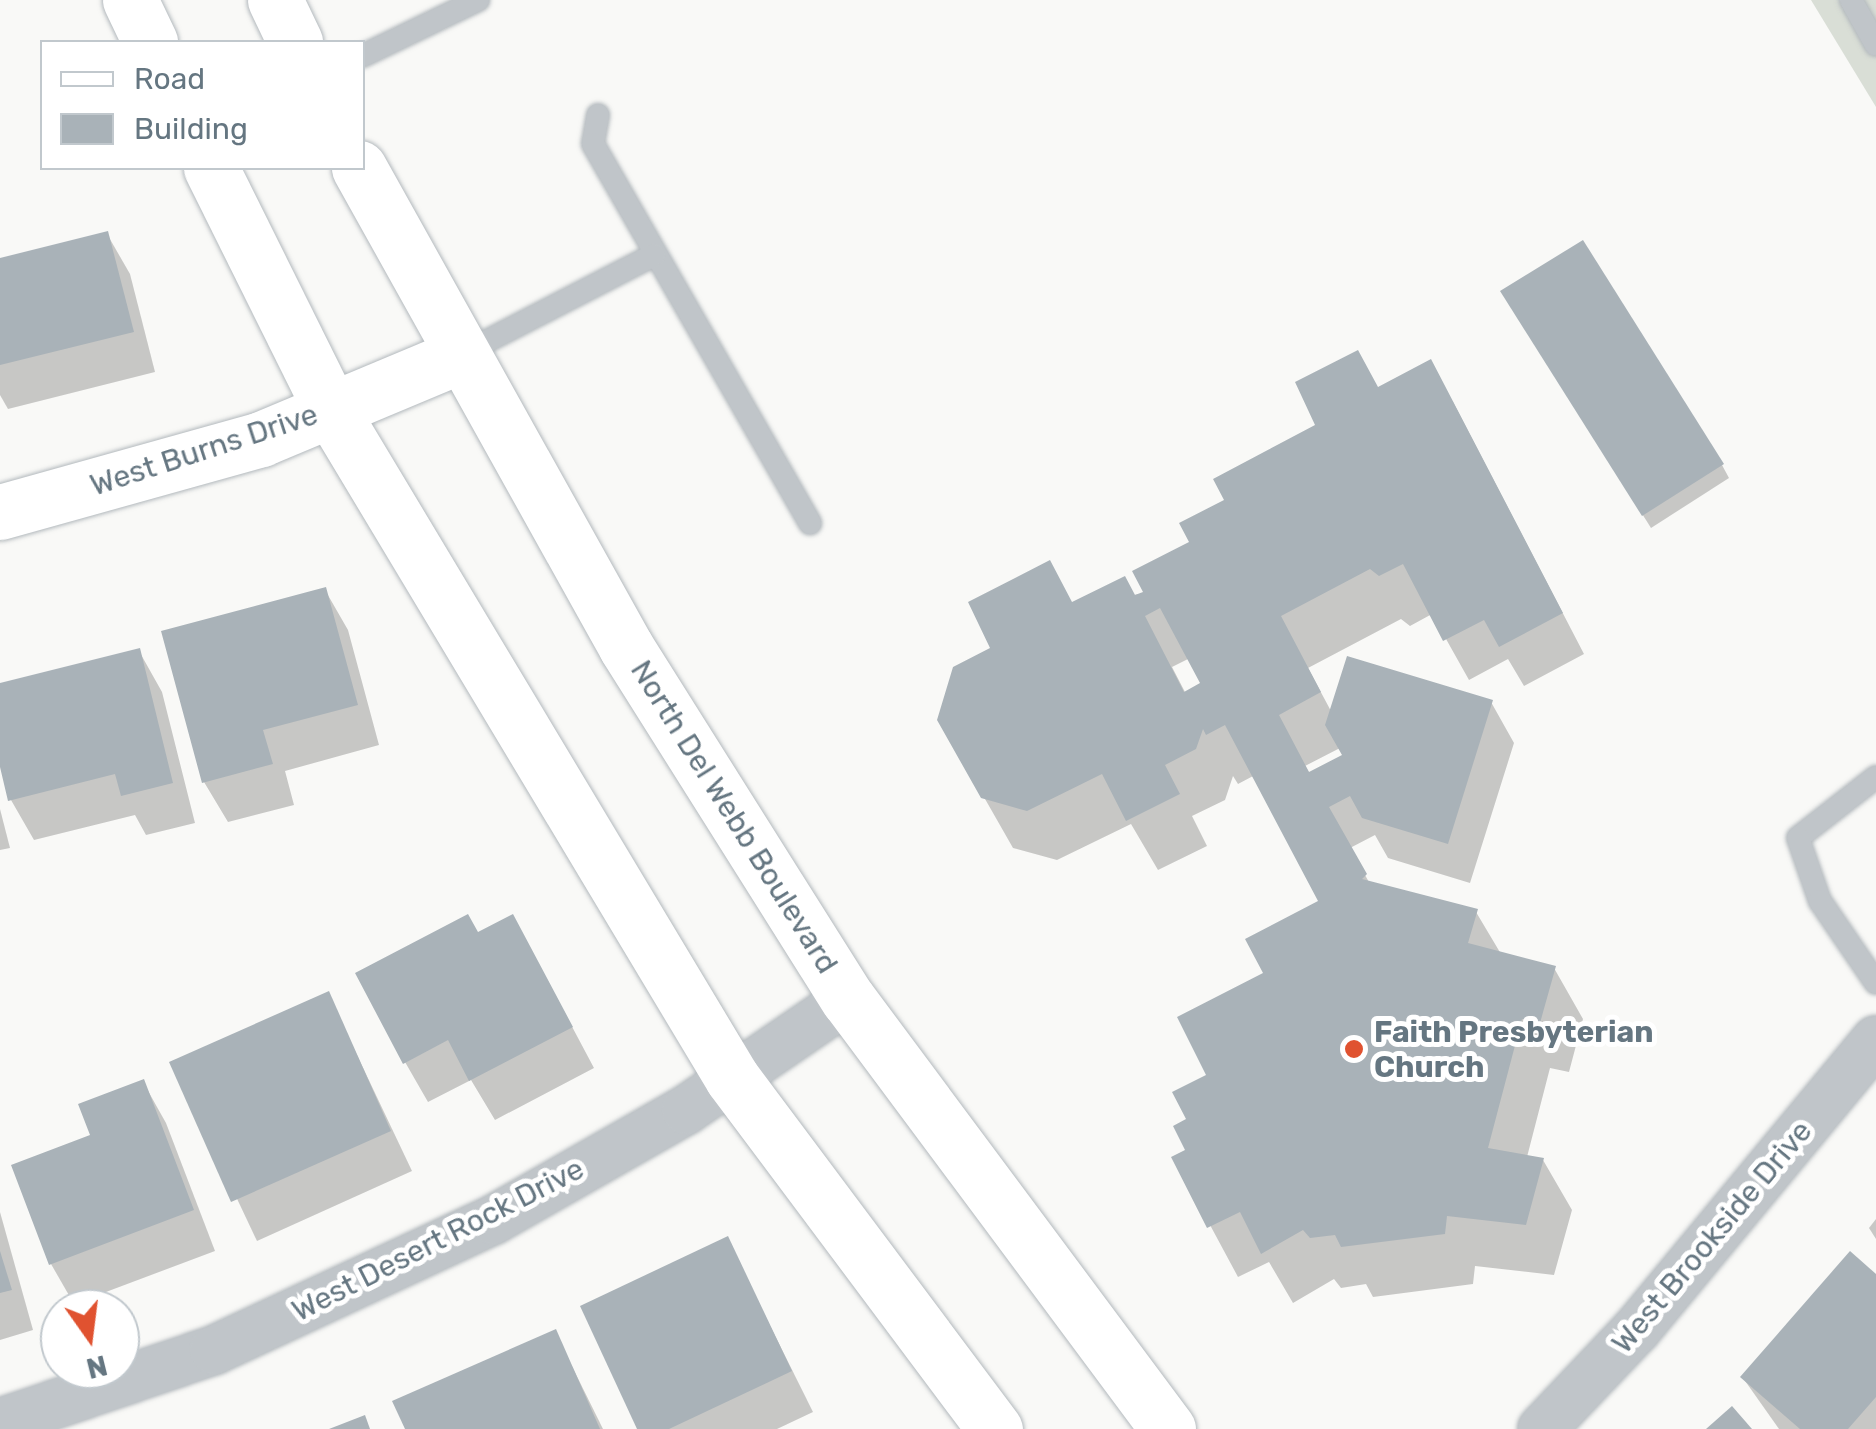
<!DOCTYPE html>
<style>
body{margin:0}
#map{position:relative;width:1876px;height:1429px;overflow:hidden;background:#f9f9f7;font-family:Rubik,sans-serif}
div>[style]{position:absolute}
.green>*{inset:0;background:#d9ded6}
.shadow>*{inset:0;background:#0003}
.building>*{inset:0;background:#a9b2b8}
.roads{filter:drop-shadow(0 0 2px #b3b9bd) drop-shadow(0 0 2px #b3b9bd)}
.lane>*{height:22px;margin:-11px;padding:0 11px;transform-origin:11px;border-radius:11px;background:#c0c5c9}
.street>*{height:48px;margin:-24px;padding:0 24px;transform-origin:24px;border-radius:24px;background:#c0c5c9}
.secondary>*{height:55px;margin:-27.5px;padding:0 27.5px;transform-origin:27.5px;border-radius:27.5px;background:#fff}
.dots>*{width:28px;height:28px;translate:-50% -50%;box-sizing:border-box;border:5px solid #fff;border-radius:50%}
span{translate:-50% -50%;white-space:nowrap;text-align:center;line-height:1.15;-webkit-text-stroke:10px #fff;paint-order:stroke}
.street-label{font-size:30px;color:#657681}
.poi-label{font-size:30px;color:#657681;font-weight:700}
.left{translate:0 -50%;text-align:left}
.legend{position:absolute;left:40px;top:40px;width:325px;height:130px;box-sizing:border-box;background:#fff;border:2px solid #c1c8cd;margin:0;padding:12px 18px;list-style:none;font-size:30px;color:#657681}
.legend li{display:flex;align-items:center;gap:20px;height:50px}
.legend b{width:50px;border:2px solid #c1c8cd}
.north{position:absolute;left:40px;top:1289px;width:100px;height:100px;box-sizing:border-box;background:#fff;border:2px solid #c1c8cd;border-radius:50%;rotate:166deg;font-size:28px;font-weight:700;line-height:40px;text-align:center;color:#657681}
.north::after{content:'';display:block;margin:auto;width:35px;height:45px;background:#e05230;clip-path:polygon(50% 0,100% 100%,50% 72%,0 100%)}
</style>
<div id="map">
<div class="green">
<div style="clip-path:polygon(1811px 0,1876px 0,1876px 107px)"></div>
</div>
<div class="shadow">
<div style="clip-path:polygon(107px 234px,130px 274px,155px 372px,8px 409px,0 395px,0 261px)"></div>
<div style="clip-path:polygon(1511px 305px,1722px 465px,1729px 478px,1651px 528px)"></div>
<div style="clip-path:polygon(evenodd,1378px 389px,1453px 402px,1584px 654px,1524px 686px,1508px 659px,1469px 680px,1432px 614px,1410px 626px,1401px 619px,1308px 668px,1332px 713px,1491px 702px,1514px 743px,1470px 883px,1388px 858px,1375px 835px,1350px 848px,1370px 884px,1476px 912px,1501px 954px,1554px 968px,1583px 1019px,1569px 1072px,1550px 1068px,1527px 1157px,1543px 1160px,1572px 1210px,1554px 1275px,1475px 1266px,1473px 1284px,1373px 1297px,1366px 1284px,1341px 1288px,1334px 1279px,1293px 1303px,1269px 1262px,1238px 1277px,1174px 1158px,1188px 1151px,1189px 1120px,1267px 974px,1321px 902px,1255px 775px,1238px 784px,1233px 776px,1225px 800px,1192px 816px,1207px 846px,1158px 870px,1131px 824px,1057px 860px,1013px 848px,940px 720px,1073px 605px,1146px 593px,1227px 501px,1314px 428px,1378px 389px,1190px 658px,1203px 684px,1186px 694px,1172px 667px,1190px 658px,1378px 389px,1340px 748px,1345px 756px,1310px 774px,1305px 766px,1340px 748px)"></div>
<div style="clip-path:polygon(325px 590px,348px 630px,379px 745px,285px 771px,294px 805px,228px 822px,204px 782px)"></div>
<div style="clip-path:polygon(139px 651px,162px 692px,195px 823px,146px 835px,135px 815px,34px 840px,11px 800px,0 757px,0 686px)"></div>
<div style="clip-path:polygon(0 809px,10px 848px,0 850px)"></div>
<div style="clip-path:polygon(535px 957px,594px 1068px,495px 1120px,471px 1080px,428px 1102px,405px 1062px)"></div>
<div style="clip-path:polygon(328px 994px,412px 1171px,257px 1241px,173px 1063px)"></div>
<div style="clip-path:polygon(143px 1082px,166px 1123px,215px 1251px,74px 1304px,51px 1264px,93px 1136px)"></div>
<div style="clip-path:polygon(0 1212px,33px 1330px,0 1340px)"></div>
<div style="clip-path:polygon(1876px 1219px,1876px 1239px,1869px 1228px)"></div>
<div style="clip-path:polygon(727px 1239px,813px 1412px,777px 1429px,640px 1429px)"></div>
<div style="clip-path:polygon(1876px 1277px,1876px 1429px,1779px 1429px,1743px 1378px)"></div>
<div style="clip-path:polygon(555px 1332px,603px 1429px,407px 1429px)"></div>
</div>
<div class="building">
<div style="clip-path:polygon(108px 231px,134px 332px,0 365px,0 258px)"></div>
<div style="clip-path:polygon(1583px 240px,1724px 464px,1642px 516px,1500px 291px)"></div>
<div style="clip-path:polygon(evenodd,1358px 350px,1378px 387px,1431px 359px,1563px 613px,1499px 647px,1484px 620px,1443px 641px,1403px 564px,1379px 576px,1370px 569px,1281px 616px,1321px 692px,1279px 715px,1309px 772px,1342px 755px,1325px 725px,1347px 656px,1493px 700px,1448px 844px,1362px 818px,1350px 796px,1329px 807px,1367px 874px,1362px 879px,1478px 909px,1468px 943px,1556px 966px,1540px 1023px,1522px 1019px,1488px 1148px,1544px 1158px,1526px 1225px,1447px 1216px,1445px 1234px,1341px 1247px,1335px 1235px,1310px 1238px,1303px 1230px,1261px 1254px,1240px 1212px,1207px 1228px,1171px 1157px,1185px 1150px,1173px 1126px,1186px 1119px,1172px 1092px,1206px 1075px,1177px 1017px,1263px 973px,1245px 939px,1318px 901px,1225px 725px,1206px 735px,1203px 729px,1196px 749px,1165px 765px,1180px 794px,1126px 821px,1102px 774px,1027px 811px,981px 798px,937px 720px,953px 667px,990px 648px,968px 602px,1050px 560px,1072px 602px,1125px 576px,1135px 595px,1143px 592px,1132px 571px,1189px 542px,1179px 523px,1224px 500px,1213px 479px,1315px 425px,1295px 382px,1358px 350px,1160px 608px,1200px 683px,1184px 692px,1145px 616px,1160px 608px)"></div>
<div style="clip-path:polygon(326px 587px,358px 705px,263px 730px,273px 764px,202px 783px,161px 631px)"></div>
<div style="clip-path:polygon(140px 648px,173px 783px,121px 796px,115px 774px,8px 801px,0 767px,0 683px)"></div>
<div style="clip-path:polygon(468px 914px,478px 932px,513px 914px,573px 1027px,469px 1081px,448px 1040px,403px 1064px,355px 973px)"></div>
<div style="clip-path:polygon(329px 991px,391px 1131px,231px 1202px,169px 1062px)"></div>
<div style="clip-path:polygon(144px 1079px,194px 1210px,49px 1265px,11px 1165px,90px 1135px,78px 1104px)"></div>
<div style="clip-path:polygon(728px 1236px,792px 1371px,669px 1429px,637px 1429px,580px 1306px)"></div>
<div style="clip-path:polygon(0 1251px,12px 1290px,0 1293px)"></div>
<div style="clip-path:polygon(1850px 1251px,1876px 1274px,1876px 1397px,1848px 1429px,1800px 1429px,1740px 1377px)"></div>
<div style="clip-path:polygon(556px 1329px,600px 1429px,405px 1429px,392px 1401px)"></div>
<div style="clip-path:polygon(1732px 1406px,1752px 1429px,1706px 1429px)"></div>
<div style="clip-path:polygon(365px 1415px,370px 1429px,329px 1429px)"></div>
</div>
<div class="roads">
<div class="lane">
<div style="left:1851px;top:0;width:51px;rotate:60.9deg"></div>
<div style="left:362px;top:56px;width:129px;rotate:-25.8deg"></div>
<div style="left:598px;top:115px;width:29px;rotate:100deg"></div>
<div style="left:593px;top:144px;width:437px;rotate:60.2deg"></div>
<div style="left:462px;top:354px;width:216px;rotate:-27.3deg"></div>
<div style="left:1876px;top:777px;width:99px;rotate:142deg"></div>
<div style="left:1798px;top:838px;width:67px;rotate:70.8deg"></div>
<div style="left:1820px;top:901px;width:99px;rotate:55.7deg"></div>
</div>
<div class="street">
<div style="left:0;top:1423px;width:226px;rotate:-18.8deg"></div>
<div style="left:214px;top:1350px;width:308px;rotate:-25deg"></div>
<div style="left:493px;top:1220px;width:222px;rotate:-29.7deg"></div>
<div style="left:686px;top:1110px;width:196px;rotate:-34.4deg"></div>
<div style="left:1542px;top:1429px;width:138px;rotate:-46.5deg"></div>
<div style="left:1637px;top:1329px;width:375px;rotate:-50.4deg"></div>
</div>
<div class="secondary">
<div style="left:130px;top:0;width:47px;rotate:64.5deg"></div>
<div style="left:275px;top:0;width:47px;rotate:64.5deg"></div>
<div style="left:211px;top:168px;width:270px;rotate:63.6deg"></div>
<div style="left:331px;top:410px;width:779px;rotate:59.02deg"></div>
<div style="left:732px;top:1078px;width:439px;rotate:53.2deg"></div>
<div style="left:359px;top:168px;width:548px;rotate:60.86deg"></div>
<div style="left:626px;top:647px;width:416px;rotate:57.8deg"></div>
<div style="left:848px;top:999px;width:536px;rotate:53.34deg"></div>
<div style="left:0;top:512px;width:271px;rotate:-15.6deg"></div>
<div style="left:261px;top:439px;width:215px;rotate:-22.7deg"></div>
</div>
</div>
<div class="dots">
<div style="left:1354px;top:1049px;background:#e05230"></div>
</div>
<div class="street-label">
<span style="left:204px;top:450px;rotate:-18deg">West Burns Drive</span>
<span style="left:734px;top:817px;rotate:58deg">North Del Webb Boulevard</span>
<span style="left:1712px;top:1237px;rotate:-50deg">West Brookside Drive</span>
<span style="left:438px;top:1240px;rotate:-27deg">West Desert Rock Drive</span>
</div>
<div class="poi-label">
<span class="left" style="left:1374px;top:1049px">Faith Presbyterian<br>Church</span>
</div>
<ul class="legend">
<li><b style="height:12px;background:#fff"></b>Road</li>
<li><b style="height:28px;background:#a9b2b8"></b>Building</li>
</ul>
<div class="north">N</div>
</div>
